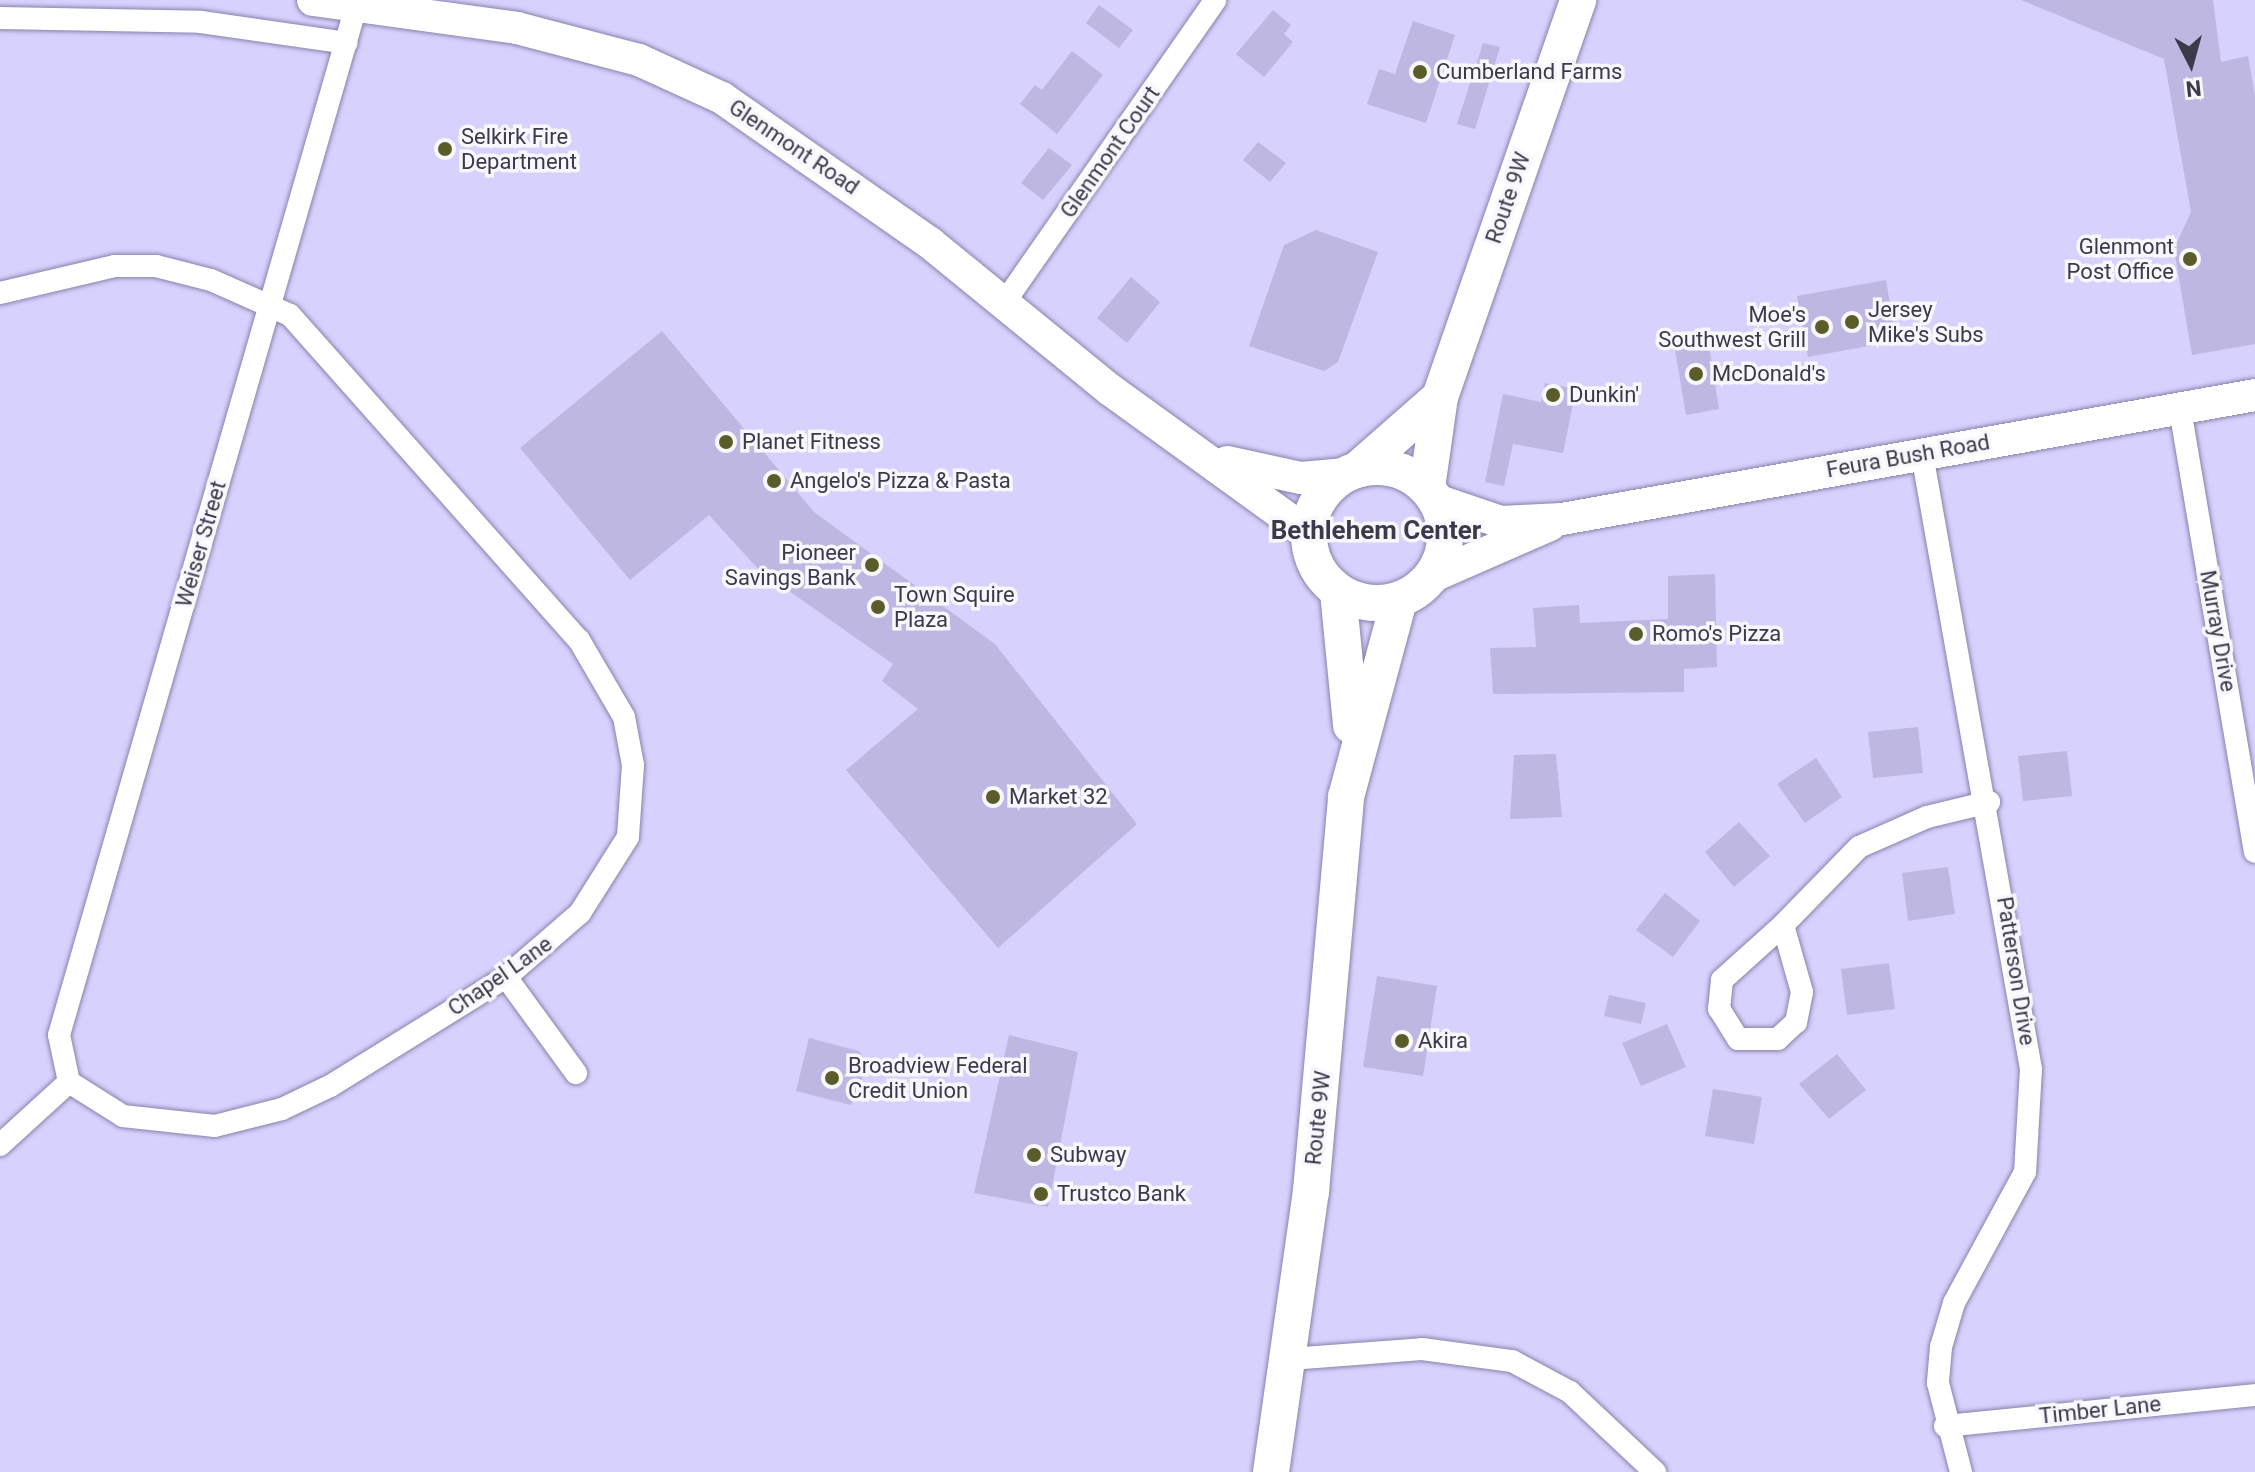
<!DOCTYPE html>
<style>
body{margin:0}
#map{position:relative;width:2255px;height:1472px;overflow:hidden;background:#d6d1fd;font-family:Roboto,sans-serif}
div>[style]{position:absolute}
.building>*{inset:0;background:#bdb7e2}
.roads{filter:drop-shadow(0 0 2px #8883ab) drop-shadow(0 0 2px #8883ab)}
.street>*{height:22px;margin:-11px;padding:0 11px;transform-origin:11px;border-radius:11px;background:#fff}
.secondary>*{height:32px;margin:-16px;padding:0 16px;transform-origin:16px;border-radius:16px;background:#fff}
.primary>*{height:36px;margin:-18px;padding:0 18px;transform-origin:18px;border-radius:18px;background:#fff}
.primary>.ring{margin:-18px;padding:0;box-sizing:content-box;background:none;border:36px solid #fff;border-radius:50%}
.dots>*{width:22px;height:22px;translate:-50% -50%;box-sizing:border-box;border:4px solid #f8f7fc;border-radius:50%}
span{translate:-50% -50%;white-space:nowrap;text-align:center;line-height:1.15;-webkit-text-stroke:7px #f8f7fc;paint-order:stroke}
.poi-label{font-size:22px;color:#3c394b}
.left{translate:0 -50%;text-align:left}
.right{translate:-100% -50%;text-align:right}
.street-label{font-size:22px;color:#3c394b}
.quarter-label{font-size:26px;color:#3c394b;font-weight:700}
.north{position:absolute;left:2151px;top:24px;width:80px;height:80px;-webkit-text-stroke:6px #f8f7fc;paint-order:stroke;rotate:174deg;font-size:22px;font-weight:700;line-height:32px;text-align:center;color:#3c394b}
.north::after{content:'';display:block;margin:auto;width:28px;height:36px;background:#3c394b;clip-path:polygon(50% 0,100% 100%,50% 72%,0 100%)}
</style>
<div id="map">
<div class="building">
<div style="clip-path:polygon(2021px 0,2213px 0,2221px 62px,2248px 56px,2255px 96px,2255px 344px,2192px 355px,2174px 249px,2191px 212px,2164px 59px)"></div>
<div style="clip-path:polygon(1099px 5px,1133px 30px,1119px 48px,1086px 23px)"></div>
<div style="clip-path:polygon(1273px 10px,1291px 25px,1284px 34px,1293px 42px,1264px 77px,1236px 54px)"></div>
<div style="clip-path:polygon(1413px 21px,1455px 35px,1426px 123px,1367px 104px,1379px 69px,1395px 74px)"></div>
<div style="clip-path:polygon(1483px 43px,1500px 47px,1475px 129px,1457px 124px)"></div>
<div style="clip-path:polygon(1072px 51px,1103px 75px,1057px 134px,1020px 104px,1035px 85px,1042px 90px)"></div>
<div style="clip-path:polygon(1258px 142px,1286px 163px,1270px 182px,1243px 160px)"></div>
<div style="clip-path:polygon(1049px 148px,1072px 165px,1043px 200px,1021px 183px)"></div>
<div style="clip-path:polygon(1316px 230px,1378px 252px,1338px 362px,1324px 371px,1249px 346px,1284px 245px)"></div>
<div style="clip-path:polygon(1131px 277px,1160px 302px,1127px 343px,1097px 318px)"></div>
<div style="clip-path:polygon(1886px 280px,1896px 341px,1808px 357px,1797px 296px)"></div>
<div style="clip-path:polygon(662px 331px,814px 512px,995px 644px,1137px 824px,998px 948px,846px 770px,918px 709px,882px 681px,893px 664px,759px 570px,709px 515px,630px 580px,520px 448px)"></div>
<div style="clip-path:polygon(1707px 333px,1719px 409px,1686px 415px,1673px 338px)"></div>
<div style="clip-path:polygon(1545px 383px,1576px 389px,1563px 453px,1513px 444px,1504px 486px,1485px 482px,1503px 394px,1541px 402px)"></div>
<div style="clip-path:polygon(1715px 574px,1717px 667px,1684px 669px,1684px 692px,1493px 694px,1490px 648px,1536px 647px,1533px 608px,1579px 605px,1580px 623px,1668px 619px,1668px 576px)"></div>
<div style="clip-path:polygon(1918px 727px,1923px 773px,1873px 778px,1868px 732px)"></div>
<div style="clip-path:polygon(2067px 751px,2072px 796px,2023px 801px,2018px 756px)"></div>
<div style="clip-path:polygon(1556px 754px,1562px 817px,1510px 819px,1514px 755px)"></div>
<div style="clip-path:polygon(1816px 758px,1842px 797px,1805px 823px,1777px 784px)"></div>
<div style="clip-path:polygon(1739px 822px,1770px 856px,1734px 887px,1705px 852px)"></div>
<div style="clip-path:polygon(1948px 867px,1955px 914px,1908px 921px,1902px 873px)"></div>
<div style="clip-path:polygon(1665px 893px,1700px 921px,1673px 957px,1636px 930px)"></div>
<div style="clip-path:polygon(1889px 963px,1895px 1009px,1847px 1015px,1841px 969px)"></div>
<div style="clip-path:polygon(1377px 976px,1437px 986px,1423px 1076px,1363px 1067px)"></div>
<div style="clip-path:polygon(1609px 995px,1646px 1003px,1641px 1024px,1604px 1016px)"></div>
<div style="clip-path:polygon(1667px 1024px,1686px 1067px,1641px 1086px,1622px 1043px)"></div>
<div style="clip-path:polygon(1009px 1035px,1078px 1052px,1048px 1207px,974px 1193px)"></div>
<div style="clip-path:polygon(809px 1038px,859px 1051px,868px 1064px,851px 1105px,796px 1091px)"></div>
<div style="clip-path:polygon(1837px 1054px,1866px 1090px,1829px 1119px,1799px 1084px)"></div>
<div style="clip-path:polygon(1713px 1089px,1762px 1097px,1754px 1144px,1705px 1136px)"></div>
</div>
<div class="roads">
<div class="street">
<div style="left:0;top:18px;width:201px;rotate:1.1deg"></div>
<div style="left:201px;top:22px;width:147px;rotate:8.2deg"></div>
<div style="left:0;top:293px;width:118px;rotate:-13.2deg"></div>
<div style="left:115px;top:266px;width:41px"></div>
<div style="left:156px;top:266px;width:57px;rotate:14.3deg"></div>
<div style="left:211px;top:280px;width:86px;rotate:23.9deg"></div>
<div style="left:290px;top:315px;width:435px;rotate:48.4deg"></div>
<div style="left:579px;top:640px;width:89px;rotate:59.7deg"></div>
<div style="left:624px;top:717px;width:49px;rotate:79.4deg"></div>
<div style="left:633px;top:765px;width:72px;rotate:94deg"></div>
<div style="left:628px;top:837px;width:90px;rotate:122.3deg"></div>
<div style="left:580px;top:913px;width:98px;rotate:139.1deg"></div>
<div style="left:506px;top:977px;width:207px;rotate:148.2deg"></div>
<div style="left:330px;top:1086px;width:53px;rotate:154.4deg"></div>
<div style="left:282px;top:1109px;width:69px;rotate:165.8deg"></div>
<div style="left:215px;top:1126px;width:93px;rotate:-173.8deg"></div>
<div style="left:123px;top:1116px;width:64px;rotate:-147.8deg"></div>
<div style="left:1004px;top:303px;width:369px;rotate:-55.1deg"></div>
<div style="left:2180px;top:409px;width:449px;rotate:80.4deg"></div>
<div style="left:1922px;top:454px;width:625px;rotate:79.95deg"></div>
<div style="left:2031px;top:1069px;width:103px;rotate:93.3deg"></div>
<div style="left:2025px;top:1172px;width:149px;rotate:118.5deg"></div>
<div style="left:1954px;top:1303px;width:46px;rotate:106.5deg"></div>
<div style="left:1941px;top:1347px;width:36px;rotate:95deg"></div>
<div style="left:1938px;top:1383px;width:92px;rotate:75.5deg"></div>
<div style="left:1783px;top:925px;width:70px;rotate:74.2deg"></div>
<div style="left:1802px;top:992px;width:31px;rotate:101deg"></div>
<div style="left:1796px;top:1022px;width:25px;rotate:137deg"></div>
<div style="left:1778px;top:1039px;width:40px;rotate:180deg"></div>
<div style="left:1738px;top:1039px;width:36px;rotate:-122deg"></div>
<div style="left:1719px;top:1009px;width:29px;rotate:-84deg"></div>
<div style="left:1722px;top:980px;width:82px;rotate:-42deg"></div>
<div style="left:1783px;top:925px;width:109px;rotate:-45.7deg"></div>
<div style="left:1859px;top:847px;width:74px;rotate:-23.8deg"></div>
<div style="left:1927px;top:817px;width:64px;rotate:-13.6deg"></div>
<div style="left:506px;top:977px;width:119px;rotate:53.9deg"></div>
<div style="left:69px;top:1082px;width:48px;rotate:-102deg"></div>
<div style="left:59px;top:1035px;width:1070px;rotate:-73.89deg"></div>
<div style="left:0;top:1145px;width:93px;rotate:-42.4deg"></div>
<div style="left:1290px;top:1359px;width:132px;rotate:-4.3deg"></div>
<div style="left:1422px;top:1349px;width:91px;rotate:7.6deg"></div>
<div style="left:1512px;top:1361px;width:66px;rotate:28.1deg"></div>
<div style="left:1570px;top:1392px;width:117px;rotate:43.3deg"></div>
<div style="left:1945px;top:1426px;width:312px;rotate:-5.7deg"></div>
</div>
<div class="secondary">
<div style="left:313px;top:0;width:206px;rotate:7.8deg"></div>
<div style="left:517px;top:28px;width:126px;rotate:14.7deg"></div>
<div style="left:639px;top:60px;width:91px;rotate:24.6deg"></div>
<div style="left:722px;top:98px;width:254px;rotate:34.9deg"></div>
<div style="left:930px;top:243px;width:231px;rotate:39.2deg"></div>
<div style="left:1109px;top:389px;width:246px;rotate:35.9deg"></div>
<div style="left:1227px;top:462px;width:76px;rotate:12.2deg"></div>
<div style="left:1301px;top:478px;width:45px;rotate:-5.1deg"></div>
<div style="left:1436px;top:500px;width:69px;rotate:18.7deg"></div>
<div style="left:1501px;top:522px;width:61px;rotate:-2.8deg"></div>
<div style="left:1562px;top:519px;width:704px;rotate:-10.14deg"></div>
<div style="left:1433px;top:576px;width:128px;rotate:-23.6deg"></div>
</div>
<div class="primary">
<div class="ring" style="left:1309px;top:467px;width:100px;height:100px"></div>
<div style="left:1357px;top:470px;width:111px;rotate:-41.3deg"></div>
<div style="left:1427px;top:488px;width:92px;rotate:-81.9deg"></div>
<div style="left:1440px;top:397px;width:420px;rotate:-70.8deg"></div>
<div style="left:1338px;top:592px;width:134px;rotate:84.4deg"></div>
<div style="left:1271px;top:1472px;width:284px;rotate:-81.9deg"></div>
<div style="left:1311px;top:1191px;width:396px;rotate:-84.9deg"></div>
<div style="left:1346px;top:797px;width:203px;rotate:-74.9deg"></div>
</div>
</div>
<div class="dots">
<div style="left:1420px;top:72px;background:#5a5c29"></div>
<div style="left:445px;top:149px;background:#5a5c29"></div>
<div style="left:2190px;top:259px;background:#5a5c29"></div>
<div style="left:1852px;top:322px;background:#5a5c29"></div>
<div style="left:1822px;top:327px;background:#5a5c29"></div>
<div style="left:1696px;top:374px;background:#5a5c29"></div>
<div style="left:1553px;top:395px;background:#5a5c29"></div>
<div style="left:726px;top:442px;background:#5a5c29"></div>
<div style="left:774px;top:481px;background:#5a5c29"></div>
<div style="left:872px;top:565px;background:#5a5c29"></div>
<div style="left:878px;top:607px;background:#5a5c29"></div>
<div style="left:1636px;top:634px;background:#5a5c29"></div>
<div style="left:993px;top:797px;background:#5a5c29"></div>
<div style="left:1402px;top:1041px;background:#5a5c29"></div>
<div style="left:832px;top:1078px;background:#5a5c29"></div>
<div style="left:1034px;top:1155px;background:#5a5c29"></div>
<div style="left:1041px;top:1194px;background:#5a5c29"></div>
</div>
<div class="poi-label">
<span class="left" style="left:1436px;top:72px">Cumberland Farms</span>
<span class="left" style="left:461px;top:149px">Selkirk Fire<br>Department</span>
<span class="right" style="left:2174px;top:259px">Glenmont<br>Post Office</span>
<span class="left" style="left:1868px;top:322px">Jersey<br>Mike's Subs</span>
<span class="right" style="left:1806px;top:327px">Moe's<br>Southwest Grill</span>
<span class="left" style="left:1712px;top:374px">McDonald's</span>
<span class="left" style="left:1569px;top:395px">Dunkin'</span>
<span class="left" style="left:742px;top:442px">Planet Fitness</span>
<span class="left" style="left:790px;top:481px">Angelo's Pizza &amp; Pasta</span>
<span class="right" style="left:856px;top:565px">Pioneer<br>Savings Bank</span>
<span class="left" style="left:894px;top:607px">Town Squire<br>Plaza</span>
<span class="left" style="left:1652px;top:634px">Romo's Pizza</span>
<span class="left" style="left:1009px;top:797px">Market 32</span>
<span class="left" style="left:1418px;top:1041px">Akira</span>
<span class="left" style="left:848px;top:1078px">Broadview Federal<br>Credit Union</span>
<span class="left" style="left:1050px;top:1155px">Subway</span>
<span class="left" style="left:1057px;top:1194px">Trustco Bank</span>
</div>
<div class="street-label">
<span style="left:794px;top:147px;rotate:34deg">Glenmont Road</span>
<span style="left:1110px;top:152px;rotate:-55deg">Glenmont Court</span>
<span style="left:1508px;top:198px;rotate:-71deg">Route 9W</span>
<span style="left:1908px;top:456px;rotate:-10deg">Feura Bush Road</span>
<span style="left:201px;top:544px;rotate:-74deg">Weiser Street</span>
<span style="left:2218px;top:631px;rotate:80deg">Murray Drive</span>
<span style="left:2016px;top:971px;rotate:81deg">Patterson Drive</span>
<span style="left:500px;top:976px;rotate:-35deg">Chapel Lane</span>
<span style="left:1318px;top:1118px;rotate:-84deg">Route 9W</span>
<span style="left:2100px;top:1410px;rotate:-6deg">Timber Lane</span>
</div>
<div class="quarter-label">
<span style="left:1376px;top:531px">Bethlehem Center</span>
</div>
<div class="north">N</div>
</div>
